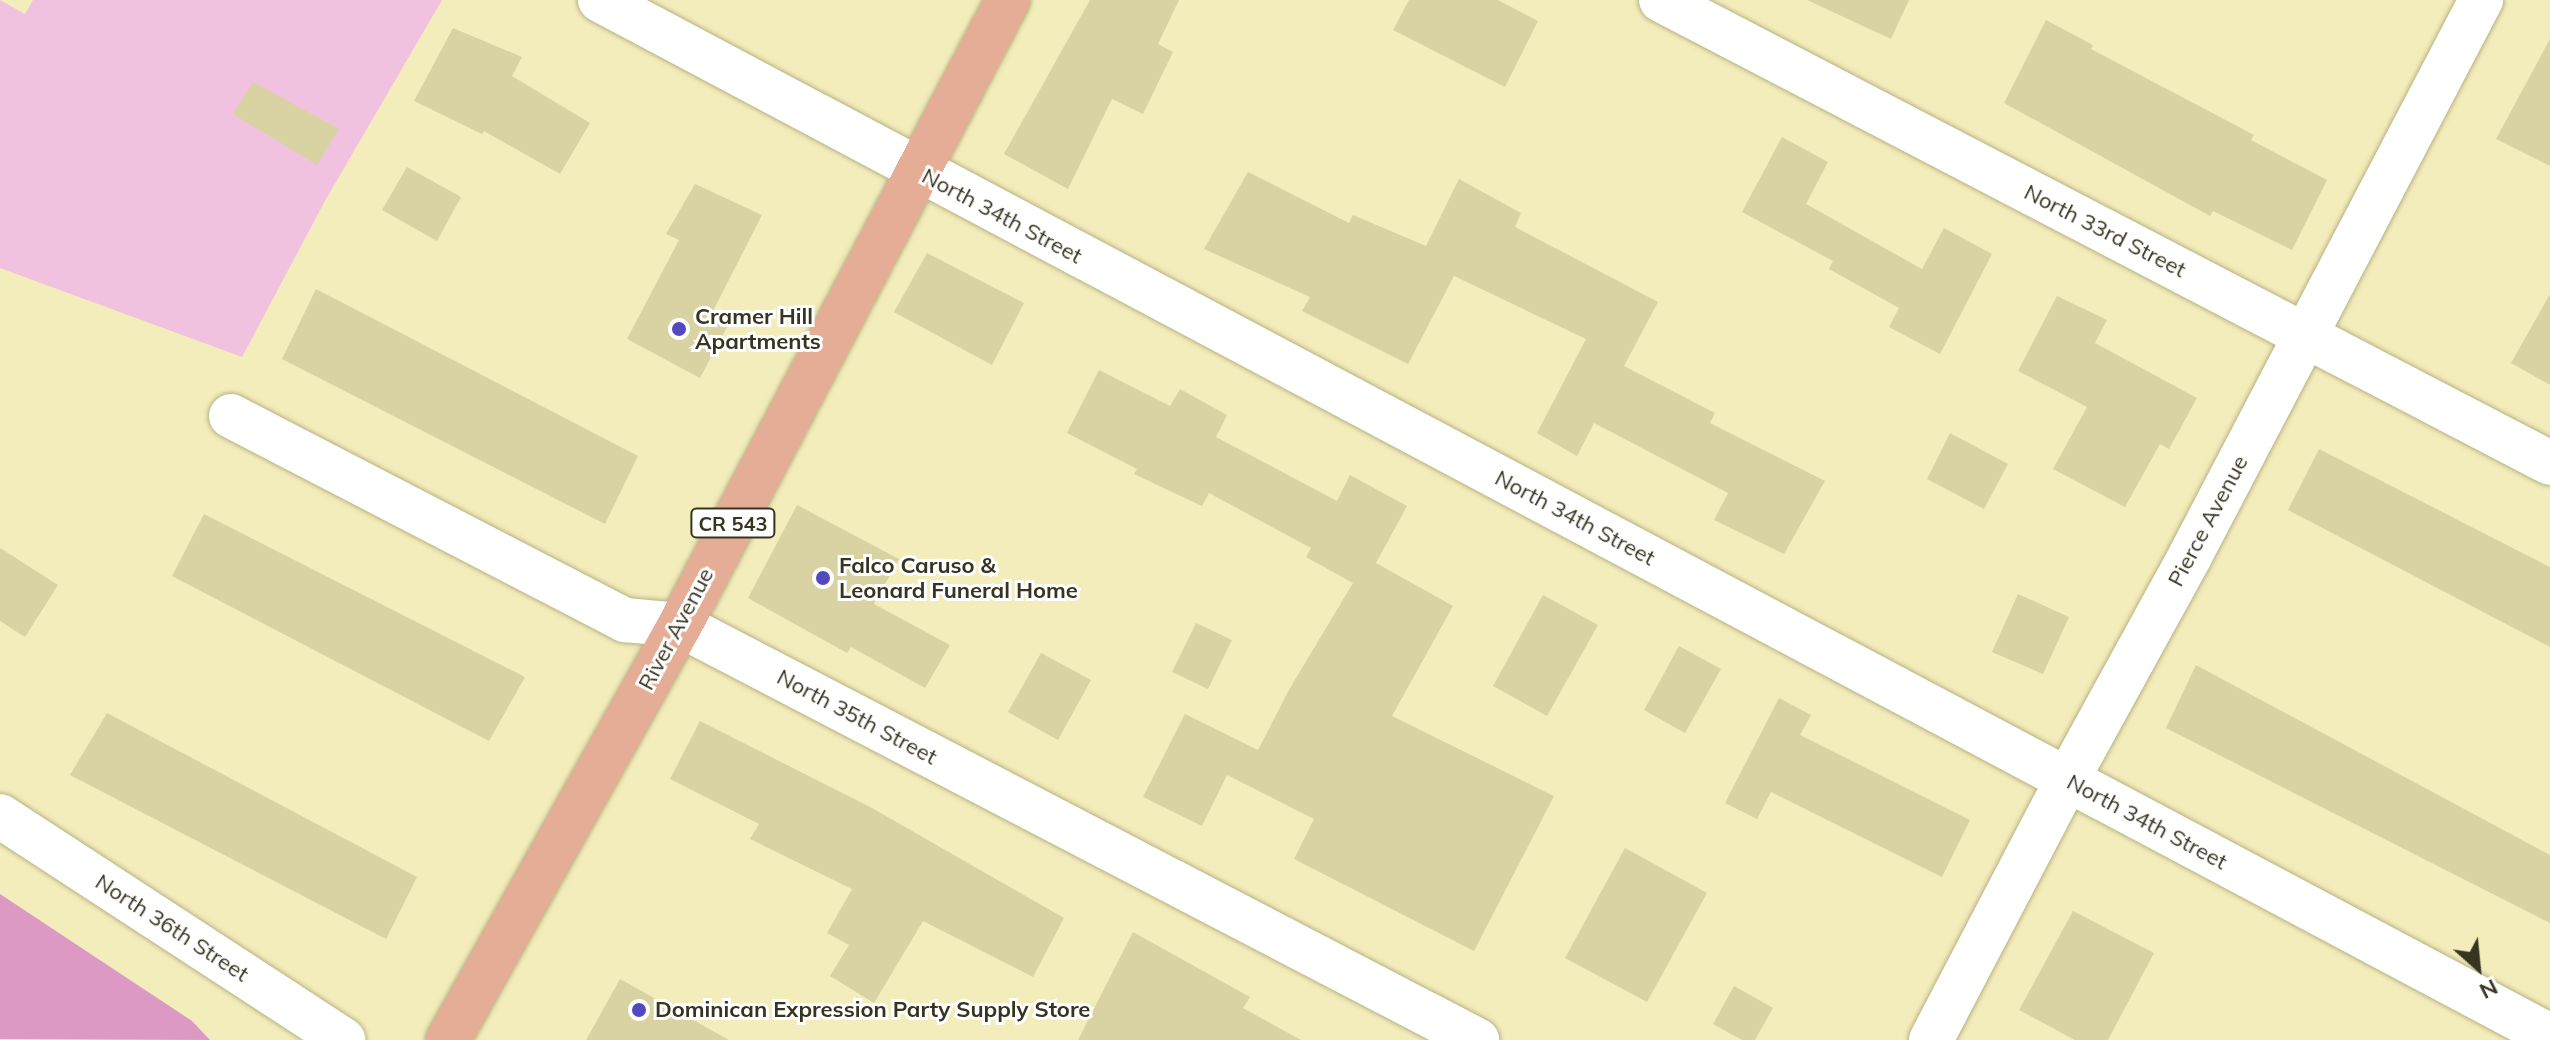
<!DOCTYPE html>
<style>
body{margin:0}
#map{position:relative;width:2550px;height:1040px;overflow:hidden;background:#f3ecbb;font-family:Mulish,sans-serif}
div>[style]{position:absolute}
.green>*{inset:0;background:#f1c2df}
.forest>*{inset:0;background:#db99c4}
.building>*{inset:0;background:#d9d2a2}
.roads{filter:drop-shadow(0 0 2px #b8b283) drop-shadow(0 0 2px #b8b283)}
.minor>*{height:44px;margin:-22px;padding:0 22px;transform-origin:22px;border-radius:22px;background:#fff}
.major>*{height:44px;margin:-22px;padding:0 22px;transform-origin:22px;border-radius:22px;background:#e5ac96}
.dots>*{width:22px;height:22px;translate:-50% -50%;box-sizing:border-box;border:4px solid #fff;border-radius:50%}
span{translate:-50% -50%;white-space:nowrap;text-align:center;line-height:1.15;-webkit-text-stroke:6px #fff;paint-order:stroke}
.shield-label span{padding:2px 6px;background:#fff;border:2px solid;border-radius:6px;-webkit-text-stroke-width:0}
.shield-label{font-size:20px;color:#373421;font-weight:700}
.street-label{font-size:22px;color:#373421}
.poi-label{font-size:22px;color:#373421;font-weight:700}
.left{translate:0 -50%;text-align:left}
.north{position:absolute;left:2438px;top:928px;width:80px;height:80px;-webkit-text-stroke:6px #fff;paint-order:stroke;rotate:153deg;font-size:22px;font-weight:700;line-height:32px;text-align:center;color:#373421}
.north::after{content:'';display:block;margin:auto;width:28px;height:36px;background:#373421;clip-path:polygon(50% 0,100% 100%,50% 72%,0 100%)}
</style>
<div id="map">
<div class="green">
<div style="clip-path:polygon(0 0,25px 14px,33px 0,442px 0,326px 199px,242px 357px,0 268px)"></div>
</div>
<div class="forest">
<div style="clip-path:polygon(0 894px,192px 1021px,210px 1040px,0 1039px)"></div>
</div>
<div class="building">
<div style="clip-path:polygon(1090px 0,1179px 0,1158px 44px,1173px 52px,1143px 114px,1112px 99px,1068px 189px,1004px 154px)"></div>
<div style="clip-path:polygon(1409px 0,1498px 0,1538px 21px,1505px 87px,1393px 30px)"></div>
<div style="clip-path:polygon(1807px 0,1909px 0,1891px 39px)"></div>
<div style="clip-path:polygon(2046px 20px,2093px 45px,2091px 49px,2254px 135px,2251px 140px,2327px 180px,2292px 250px,2213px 211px,2210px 216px,2004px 103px)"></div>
<div style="clip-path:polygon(453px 28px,522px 57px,512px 76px,590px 123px,560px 174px,484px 131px,482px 134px,414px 101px)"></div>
<div style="clip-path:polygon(2550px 39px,2550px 166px,2496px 139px)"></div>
<div style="clip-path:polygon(253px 82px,339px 129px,317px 165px,233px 114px)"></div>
<div style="clip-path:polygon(1782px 137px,1828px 162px,1806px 204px,1922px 269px,1944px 228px,1992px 254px,1940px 354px,1889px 327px,1899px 308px,1829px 269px,1833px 261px,1742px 212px)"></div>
<div style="clip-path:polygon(407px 167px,461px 197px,437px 241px,382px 210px)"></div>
<div style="clip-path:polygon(1248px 172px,1349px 223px,1353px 215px,1426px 246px,1459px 179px,1521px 213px,1515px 227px,1658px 302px,1624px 366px,1715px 413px,1710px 423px,1825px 481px,1784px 554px,1714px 520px,1728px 493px,1594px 423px,1577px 456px,1537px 433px,1586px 339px,1454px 276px,1408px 364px,1302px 311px,1310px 297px,1204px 249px)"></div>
<div style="clip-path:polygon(695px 184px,762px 215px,713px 311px,731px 320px,700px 378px,627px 339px,679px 240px,666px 234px)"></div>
<div style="clip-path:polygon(927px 253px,1024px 303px,992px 365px,894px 312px)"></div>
<div style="clip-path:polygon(316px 289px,638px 456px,605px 524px,282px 359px)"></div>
<div style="clip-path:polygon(2550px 294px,2550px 385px,2511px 363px)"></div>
<div style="clip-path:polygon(2057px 296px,2107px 320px,2095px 343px,2197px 398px,2169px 449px,2160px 444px,2125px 507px,2053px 469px,2087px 407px,2018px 371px)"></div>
<div style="clip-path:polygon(1099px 370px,1170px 406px,1180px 389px,1227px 415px,1216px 437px,1337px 501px,1350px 475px,1407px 506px,1376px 563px,1453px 606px,1392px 716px,1554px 796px,1474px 951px,1294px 859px,1314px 819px,1227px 775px,1202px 826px,1143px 797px,1185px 714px,1258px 750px,1290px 688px,1353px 583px,1306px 557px,1311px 548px,1209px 493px,1202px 506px,1134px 474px,1137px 469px,1067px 433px)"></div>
<div style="clip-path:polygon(1950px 433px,2008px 464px,1984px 509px,1927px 479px)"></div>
<div style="clip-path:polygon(2319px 449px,2550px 567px,2550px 647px,2288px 510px)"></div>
<div style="clip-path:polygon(797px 505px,899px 559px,874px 604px,950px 645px,925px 688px,851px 647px,847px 653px,748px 598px)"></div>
<div style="clip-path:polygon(204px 514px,525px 677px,489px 741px,172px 576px)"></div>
<div style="clip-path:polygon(0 548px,58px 585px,25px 637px,0 621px)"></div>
<div style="clip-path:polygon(2018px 594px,2069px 617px,2043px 674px,1992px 652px)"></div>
<div style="clip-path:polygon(1543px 595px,1598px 625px,1547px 716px,1493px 686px)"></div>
<div style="clip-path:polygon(1196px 623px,1232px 640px,1208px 689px,1172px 672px)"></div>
<div style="clip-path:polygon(1679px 646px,1721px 669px,1685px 733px,1644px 710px)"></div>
<div style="clip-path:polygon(1041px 653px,1091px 680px,1058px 740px,1008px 712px)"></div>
<div style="clip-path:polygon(2196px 665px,2550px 855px,2550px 923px,2166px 728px)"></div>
<div style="clip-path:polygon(1779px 698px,1811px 715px,1800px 735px,1970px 820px,1942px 877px,1771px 792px,1757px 819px,1725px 803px)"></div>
<div style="clip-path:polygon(107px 713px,417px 877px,386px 939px,70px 775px)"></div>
<div style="clip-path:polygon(700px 721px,872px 808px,1064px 918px,1033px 977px,923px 921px,874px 1003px,830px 976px,849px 945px,827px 933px,852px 889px,750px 839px,759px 824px,670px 779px)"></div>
<div style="clip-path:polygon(1625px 848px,1707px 893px,1647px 1002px,1565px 958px)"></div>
<div style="clip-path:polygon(2073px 911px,2154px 953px,2108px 1040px,2075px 1040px,2019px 1010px)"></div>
<div style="clip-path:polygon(1133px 932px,1250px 997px,1243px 1008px,1301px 1040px,1078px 1040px)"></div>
<div style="clip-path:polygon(620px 979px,729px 1040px,586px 1040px)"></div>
<div style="clip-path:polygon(1734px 986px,1773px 1008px,1755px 1040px,1742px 1040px,1713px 1024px)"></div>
</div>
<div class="roads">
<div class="minor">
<div style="left:600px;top:0;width:2208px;rotate:27.98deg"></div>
<div style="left:1661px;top:0;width:1002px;rotate:27.51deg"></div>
<div style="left:231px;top:416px;width:444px;rotate:27.4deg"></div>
<div style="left:625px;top:620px;width:55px;rotate:5.2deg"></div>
<div style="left:680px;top:625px;width:899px;rotate:27.51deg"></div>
<div style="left:0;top:816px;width:410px;rotate:33.1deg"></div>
<div style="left:1931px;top:1040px;width:293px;rotate:-62.4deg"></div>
<div style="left:2067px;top:780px;width:256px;rotate:-61.2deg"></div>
<div style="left:2190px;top:556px;width:628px;rotate:-62.37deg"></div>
</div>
<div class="major">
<div style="left:448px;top:1040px;width:475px;rotate:-60.8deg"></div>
<div style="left:680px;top:625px;width:706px;rotate:-62.31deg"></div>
</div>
</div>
<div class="dots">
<div style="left:679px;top:329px;background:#5249c0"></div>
<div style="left:823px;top:578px;background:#5249c0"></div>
<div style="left:639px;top:1010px;background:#5249c0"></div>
</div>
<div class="shield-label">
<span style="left:733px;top:523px">CR 543</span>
</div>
<div class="street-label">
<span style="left:1002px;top:216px;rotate:28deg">North 34th Street</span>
<span style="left:2105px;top:231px;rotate:27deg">North 33rd Street</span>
<span style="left:1575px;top:518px;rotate:28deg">North 34th Street</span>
<span style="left:2208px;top:521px;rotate:-62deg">Pierce Avenue</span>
<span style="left:676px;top:629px;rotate:-62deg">River Avenue</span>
<span style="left:857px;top:717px;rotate:28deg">North 35th Street</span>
<span style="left:2147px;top:822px;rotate:28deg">North 34th Street</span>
<span style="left:172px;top:928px;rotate:33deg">North 36th Street</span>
</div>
<div class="poi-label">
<span class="left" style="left:695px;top:329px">Cramer Hill<br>Apartments</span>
<span class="left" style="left:839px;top:578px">Falco Caruso &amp;<br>Leonard Funeral Home</span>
<span class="left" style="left:655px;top:1010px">Dominican Expression Party Supply Store</span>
</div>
<div class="north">N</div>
</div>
